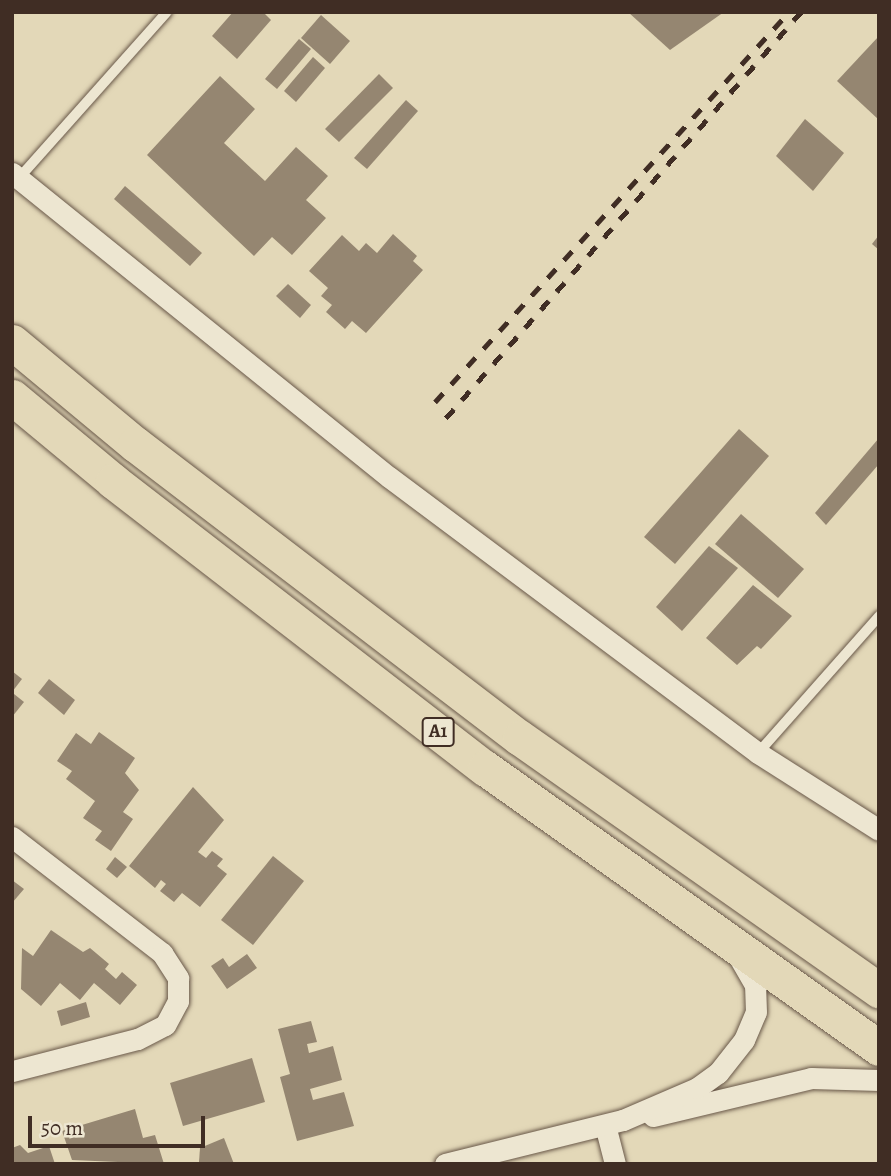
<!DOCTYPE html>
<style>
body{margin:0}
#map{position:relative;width:891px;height:1176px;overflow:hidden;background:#e3d8b8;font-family:Alegreya,serif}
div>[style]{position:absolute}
.building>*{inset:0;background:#958671}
.roads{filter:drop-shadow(0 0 2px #695849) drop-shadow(0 0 2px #695849)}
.service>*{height:10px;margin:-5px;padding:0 5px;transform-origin:5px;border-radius:5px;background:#ede6d1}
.minor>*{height:21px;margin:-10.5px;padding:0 10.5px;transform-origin:10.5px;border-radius:10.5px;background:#ede6d1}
.trunk>*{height:35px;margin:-17.5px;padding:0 17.5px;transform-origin:17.5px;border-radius:17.5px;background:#e3d8b8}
.rail>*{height:5px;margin-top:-2.5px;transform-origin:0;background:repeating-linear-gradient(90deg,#402d24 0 12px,transparent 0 24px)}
span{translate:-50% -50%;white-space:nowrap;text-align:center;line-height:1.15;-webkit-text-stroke:5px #ede6d1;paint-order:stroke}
.shield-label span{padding:2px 5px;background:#ede6d1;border:2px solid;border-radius:5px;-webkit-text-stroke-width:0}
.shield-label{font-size:19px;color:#402d24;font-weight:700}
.frame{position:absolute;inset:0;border:14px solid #402d24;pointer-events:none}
.scale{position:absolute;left:28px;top:1116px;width:177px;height:32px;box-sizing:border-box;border:4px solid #402d24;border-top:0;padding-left:9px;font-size:21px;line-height:24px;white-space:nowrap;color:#402d24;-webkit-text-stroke:5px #ede6d1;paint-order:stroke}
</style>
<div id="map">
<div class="building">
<div style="clip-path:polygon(233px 12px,263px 12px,271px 20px,237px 59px,212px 36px)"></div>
<div style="clip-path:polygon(628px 12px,724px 12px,670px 50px)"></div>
<div style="clip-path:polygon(321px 15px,350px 41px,330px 64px,301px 38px)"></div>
<div style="clip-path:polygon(879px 36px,879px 120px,837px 81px)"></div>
<div style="clip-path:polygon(299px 39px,311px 49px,277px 89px,265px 79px)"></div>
<div style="clip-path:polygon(313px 57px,325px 68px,296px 102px,284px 91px)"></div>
<div style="clip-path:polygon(379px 74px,393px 88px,339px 142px,325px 129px)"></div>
<div style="clip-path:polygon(220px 76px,255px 109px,224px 143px,265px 181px,296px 147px,328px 176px,306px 200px,326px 218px,292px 255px,272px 237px,254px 256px,147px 155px)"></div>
<div style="clip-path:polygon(406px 100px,418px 111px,367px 169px,354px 158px)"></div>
<div style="clip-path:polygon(805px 119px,844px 153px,813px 191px,776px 156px)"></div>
<div style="clip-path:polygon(125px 186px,202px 253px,190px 266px,114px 199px)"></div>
<div style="clip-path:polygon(393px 234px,417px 256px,413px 261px,423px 270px,366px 333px,352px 321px,345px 329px,326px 312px,332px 305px,321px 296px,328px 288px,309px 271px,342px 235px,359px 251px,366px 243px,377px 253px)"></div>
<div style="clip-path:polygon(879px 235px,879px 250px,872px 244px)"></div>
<div style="clip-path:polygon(288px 284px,311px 305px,300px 318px,276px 296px)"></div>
<div style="clip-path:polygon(739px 429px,769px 456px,675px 564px,644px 537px)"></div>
<div style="clip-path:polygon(879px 438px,879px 464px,826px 525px,815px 513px)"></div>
<div style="clip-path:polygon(741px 514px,804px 569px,778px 598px,715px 544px)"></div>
<div style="clip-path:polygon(709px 546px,738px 568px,682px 631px,656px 607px)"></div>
<div style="clip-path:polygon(753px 585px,792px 616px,761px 649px,757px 646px,737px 665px,706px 638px)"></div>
<div style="clip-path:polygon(12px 671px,22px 679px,12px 692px)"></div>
<div style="clip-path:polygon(49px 679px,75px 700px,64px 715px,38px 693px)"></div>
<div style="clip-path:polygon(14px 694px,24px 702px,12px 717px,12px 696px)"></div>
<div style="clip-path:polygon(99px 732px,135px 758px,125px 773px,139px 790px,123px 812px,133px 819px,111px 851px,95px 840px,102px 831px,83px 818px,95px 801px,66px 779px,72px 771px,57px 761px,76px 733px,91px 744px)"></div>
<div style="clip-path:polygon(193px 787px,224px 820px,198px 852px,206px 858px,212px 851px,223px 859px,217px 866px,227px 874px,200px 907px,182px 893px,174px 902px,160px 891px,166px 884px,161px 880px,155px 888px,129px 866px)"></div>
<div style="clip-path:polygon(273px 856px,304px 881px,253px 945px,221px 920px)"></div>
<div style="clip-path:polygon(115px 857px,127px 867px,117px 878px,106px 869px)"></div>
<div style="clip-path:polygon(12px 880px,24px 889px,12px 903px)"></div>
<div style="clip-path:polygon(51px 930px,83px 952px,90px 948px,109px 964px,105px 969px,116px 979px,122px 972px,137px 985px,120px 1005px,94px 983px,80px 1000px,60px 983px,41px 1006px,21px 989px,22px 948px,33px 956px)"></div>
<div style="clip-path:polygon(247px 954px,257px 968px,227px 989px,211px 966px,223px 958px,229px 967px)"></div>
<div style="clip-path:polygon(86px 1002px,90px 1017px,61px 1026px,57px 1011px)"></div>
<div style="clip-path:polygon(311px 1021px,317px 1042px,307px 1044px,309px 1053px,333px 1046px,342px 1080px,310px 1089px,313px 1100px,344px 1092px,354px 1126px,297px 1141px,280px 1077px,290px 1074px,278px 1029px)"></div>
<div style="clip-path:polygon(252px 1058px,265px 1102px,183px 1126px,170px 1083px)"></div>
<div style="clip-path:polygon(135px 1109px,143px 1138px,155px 1135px,164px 1164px,72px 1160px,62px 1131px)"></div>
<div style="clip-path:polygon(224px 1138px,234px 1164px,199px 1162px,200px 1148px)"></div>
<div style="clip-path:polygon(20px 1145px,28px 1153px,49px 1146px,55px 1164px,12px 1164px,12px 1148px)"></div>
</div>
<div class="roads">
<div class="service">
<div style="left:19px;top:178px;width:222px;rotate:-48.3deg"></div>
<div style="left:758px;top:753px;width:183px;rotate:-48.5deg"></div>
</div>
<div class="minor">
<div style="left:12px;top:173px;width:484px;rotate:38.9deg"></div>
<div style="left:389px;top:477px;width:461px;rotate:36.8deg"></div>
<div style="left:758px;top:753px;width:143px;rotate:32.5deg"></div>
<div style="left:12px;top:837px;width:190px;rotate:37.7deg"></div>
<div style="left:162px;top:953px;width:30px;rotate:57deg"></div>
<div style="left:178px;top:978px;width:23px;rotate:90deg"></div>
<div style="left:178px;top:1001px;width:27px;rotate:118deg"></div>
<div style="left:165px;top:1025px;width:31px;rotate:153deg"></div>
<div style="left:137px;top:1039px;width:129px;rotate:165.6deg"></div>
<div style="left:653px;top:1116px;width:163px;rotate:-13.5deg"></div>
<div style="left:811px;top:1078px;width:68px;rotate:1.7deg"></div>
<div style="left:605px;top:1125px;width:40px;rotate:75.6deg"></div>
<div style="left:445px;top:1164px;width:183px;rotate:-13.9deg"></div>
<div style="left:623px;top:1120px;width:81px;rotate:-23.4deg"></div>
<div style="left:697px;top:1088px;width:26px;rotate:-36deg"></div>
<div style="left:718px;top:1073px;width:42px;rotate:-51.8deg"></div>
<div style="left:744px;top:1040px;width:30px;rotate:-67deg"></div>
<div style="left:756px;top:1012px;width:27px;rotate:-92deg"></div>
<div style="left:755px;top:985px;width:34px;rotate:-120deg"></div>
</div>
<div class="trunk">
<div style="left:12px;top:342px;width:160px;rotate:39.7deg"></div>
<div style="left:135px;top:444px;width:484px;rotate:37.4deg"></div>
<div style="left:520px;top:738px;width:439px;rotate:35.1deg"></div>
<div style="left:12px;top:397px;width:131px;rotate:39.7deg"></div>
<div style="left:113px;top:481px;width:470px;rotate:37.7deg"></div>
<div style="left:485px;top:768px;width:483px;rotate:35.4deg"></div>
</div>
</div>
<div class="rail">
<div style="left:435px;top:402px;width:527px;rotate:-47.77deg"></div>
<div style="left:446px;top:418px;width:539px;rotate:-48.83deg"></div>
</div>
<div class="shield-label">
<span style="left:438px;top:732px">A1</span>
</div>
<div class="frame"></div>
<div class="scale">50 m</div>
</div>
